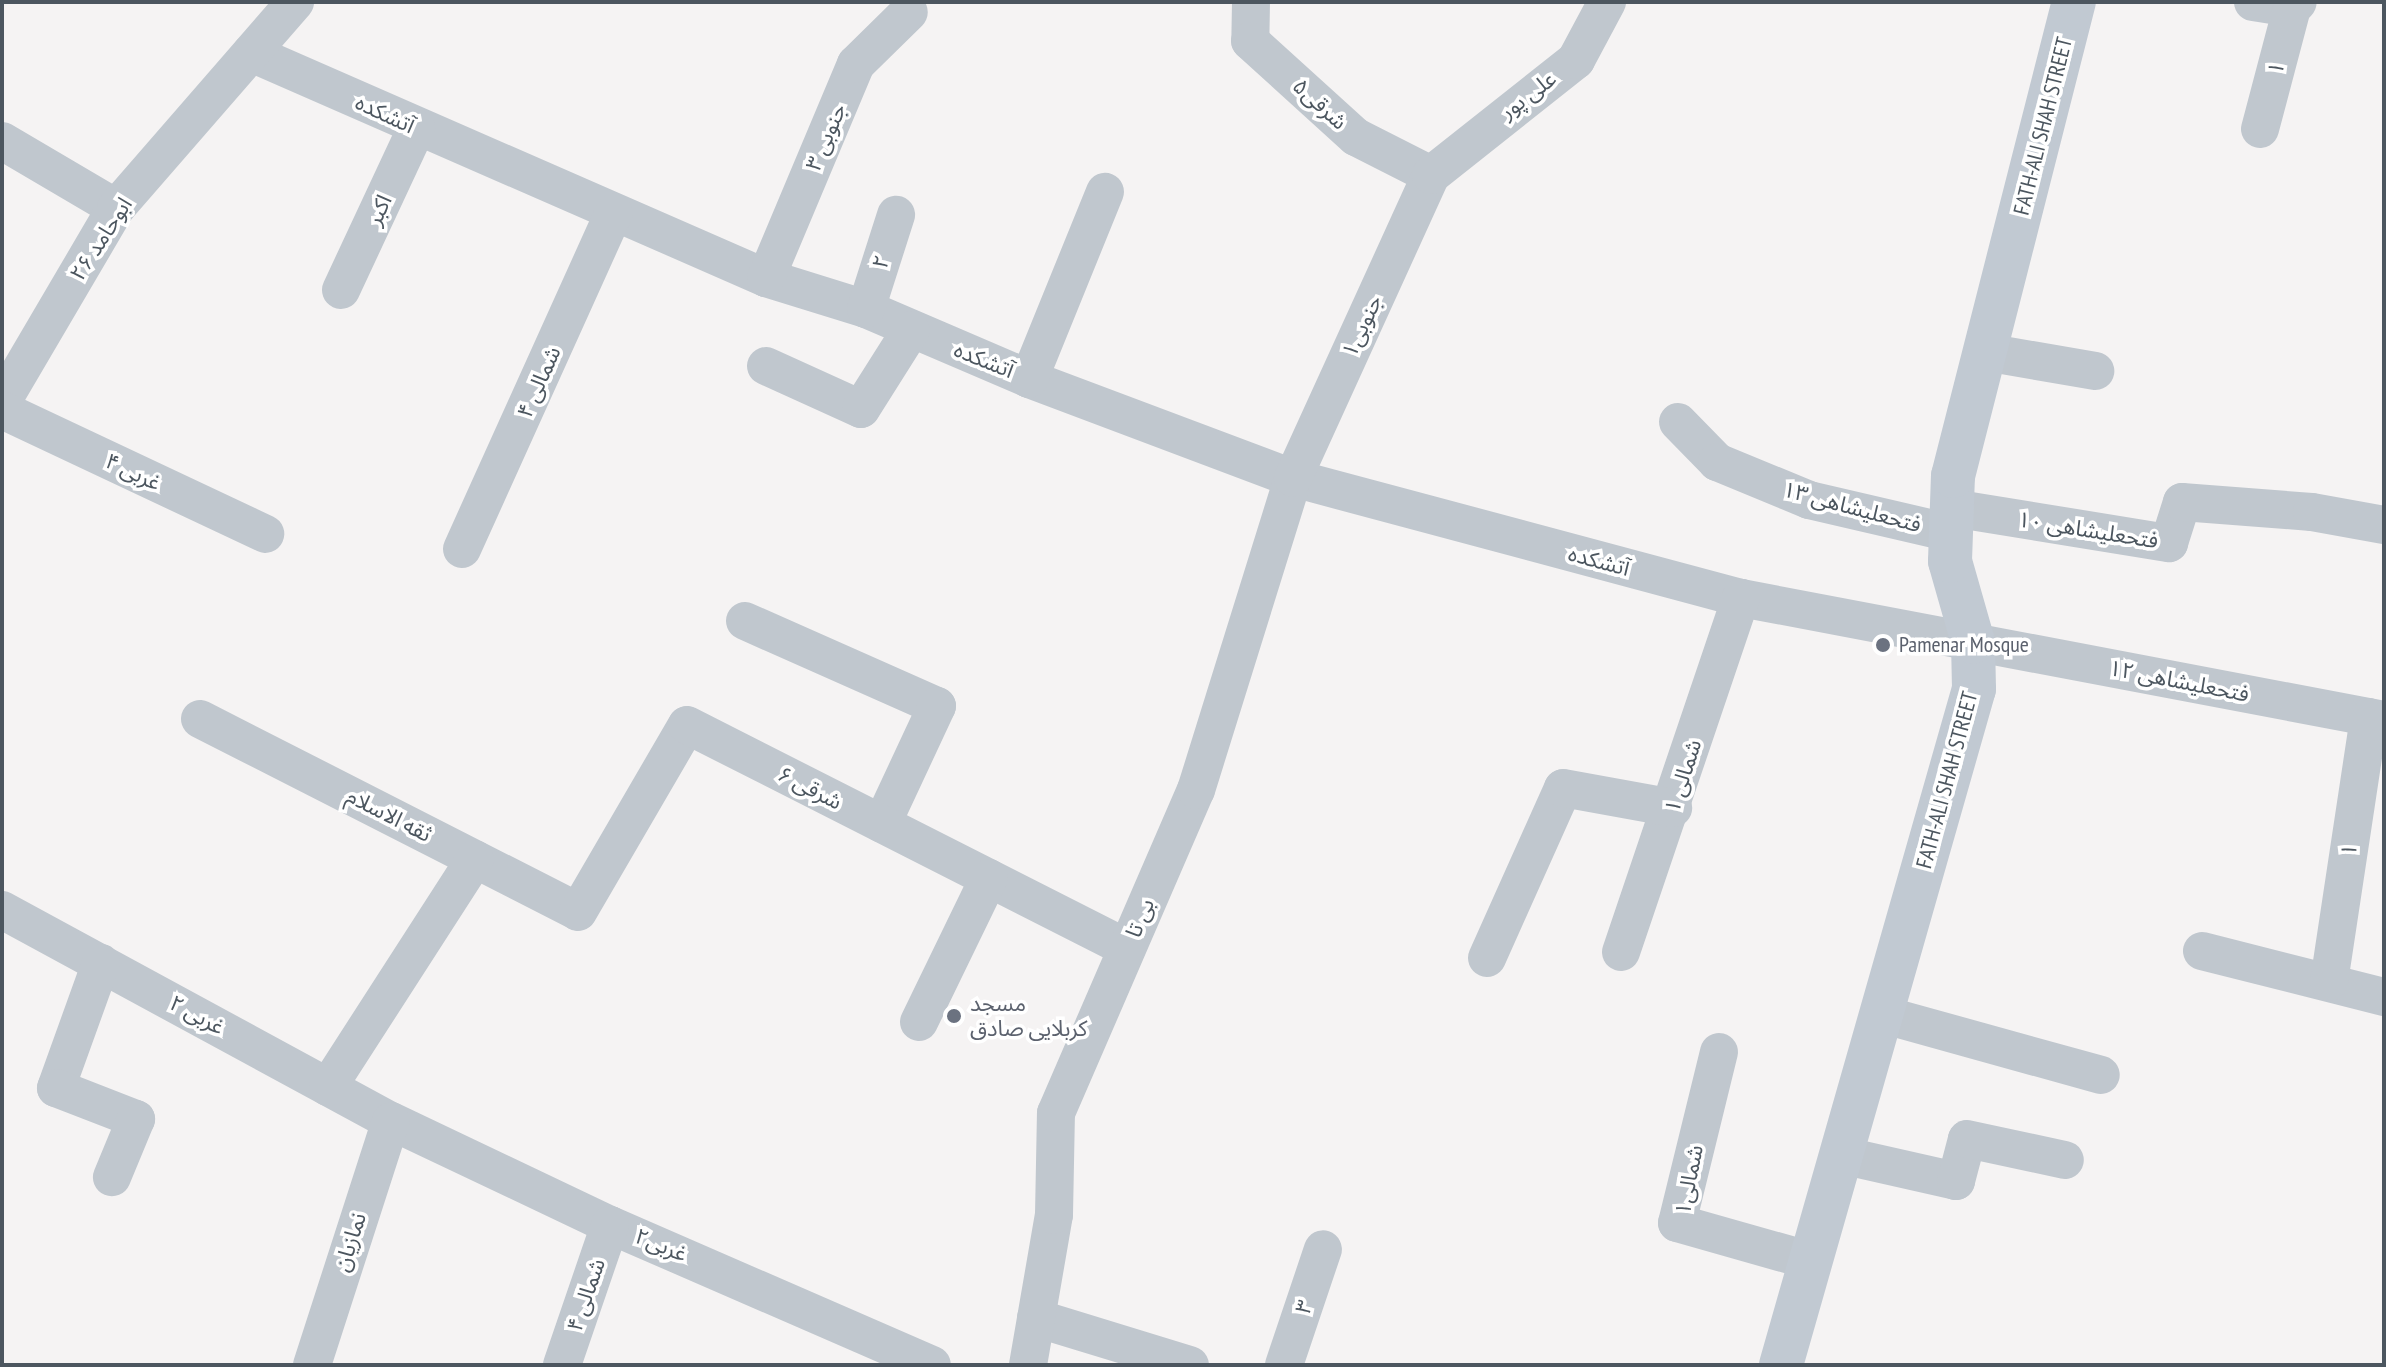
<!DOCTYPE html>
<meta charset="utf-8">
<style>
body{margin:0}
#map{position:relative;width:2386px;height:1367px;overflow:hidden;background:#f5f3f3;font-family:"PT Sans Narrow","Noto Sans Arabic",sans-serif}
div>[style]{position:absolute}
.street>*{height:38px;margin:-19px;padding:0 19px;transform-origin:19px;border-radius:19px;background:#c0c7ce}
.secondary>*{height:44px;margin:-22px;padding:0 22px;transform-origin:22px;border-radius:22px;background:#c1c9d2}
.dots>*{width:22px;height:22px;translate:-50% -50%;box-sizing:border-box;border:4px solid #fff;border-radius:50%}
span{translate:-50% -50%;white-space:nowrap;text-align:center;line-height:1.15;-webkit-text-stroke:7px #fff;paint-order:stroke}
.street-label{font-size:22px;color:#4c565f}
.worship-label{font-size:22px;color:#5b616d}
.left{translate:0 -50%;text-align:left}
.frame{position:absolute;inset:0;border:4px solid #4c565f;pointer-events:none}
</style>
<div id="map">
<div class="street">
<div style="left:1251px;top:2px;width:39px;rotate:91deg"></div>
<div style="left:1250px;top:41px;width:143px;rotate:42.2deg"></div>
<div style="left:1356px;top:137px;width:84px;rotate:26.9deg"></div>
<div style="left:2253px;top:2px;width:39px;rotate:9deg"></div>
<div style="left:2292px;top:8px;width:8px;rotate:-45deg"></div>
<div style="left:251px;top:53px;width:562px;rotate:23.6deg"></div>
<div style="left:766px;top:278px;width:105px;rotate:17.2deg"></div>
<div style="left:866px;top:309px;width:177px;rotate:23.2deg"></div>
<div style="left:1029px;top:379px;width:282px;rotate:20.6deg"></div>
<div style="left:1293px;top:478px;width:464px;rotate:15deg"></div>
<div style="left:1741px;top:598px;width:654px;rotate:10.74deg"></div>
<div style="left:2260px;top:129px;width:125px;rotate:-75.2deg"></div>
<div style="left:2px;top:141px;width:132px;rotate:30.4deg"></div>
<div style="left:766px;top:278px;width:232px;rotate:-67.2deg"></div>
<div style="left:856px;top:64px;width:74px;rotate:-44.5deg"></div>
<div style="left:341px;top:290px;width:178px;rotate:-65deg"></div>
<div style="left:866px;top:309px;width:99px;rotate:-72.3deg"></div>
<div style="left:1985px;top:352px;width:112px;rotate:9.8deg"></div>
<div style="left:766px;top:366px;width:104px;rotate:24.4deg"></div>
<div style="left:861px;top:409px;width:93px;rotate:-57.7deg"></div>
<div style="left:1029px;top:379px;width:202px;rotate:-67.9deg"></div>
<div style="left:2px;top:402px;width:225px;rotate:-59.6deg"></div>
<div style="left:116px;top:208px;width:273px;rotate:-49deg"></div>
<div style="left:2px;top:410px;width:291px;rotate:25.2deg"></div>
<div style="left:1678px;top:422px;width:56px;rotate:45.7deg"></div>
<div style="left:1717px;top:462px;width:100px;rotate:22.4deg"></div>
<div style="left:1809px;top:500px;width:146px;rotate:13.1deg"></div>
<div style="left:1952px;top:508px;width:220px;rotate:9.2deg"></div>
<div style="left:2169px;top:543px;width:43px;rotate:-72.4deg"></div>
<div style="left:2182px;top:502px;width:130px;rotate:4.4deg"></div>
<div style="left:2312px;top:512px;width:73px;rotate:10.2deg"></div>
<div style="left:462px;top:549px;width:369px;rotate:-65.7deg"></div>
<div style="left:745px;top:621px;width:210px;rotate:23.9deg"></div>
<div style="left:937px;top:706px;width:130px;rotate:115deg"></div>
<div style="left:200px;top:719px;width:424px;rotate:27deg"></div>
<div style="left:578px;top:912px;width:216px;rotate:-59.8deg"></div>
<div style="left:687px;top:725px;width:493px;rotate:26.9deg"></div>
<div style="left:2px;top:910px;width:443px;rotate:28.5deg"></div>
<div style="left:391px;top:1121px;width:242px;rotate:25.4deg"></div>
<div style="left:610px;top:1225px;width:351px;rotate:23.5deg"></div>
<div style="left:2202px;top:951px;width:188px;rotate:14.2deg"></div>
<div style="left:1621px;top:952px;width:374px;rotate:-71.3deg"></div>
<div style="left:1487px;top:958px;width:186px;rotate:-65.9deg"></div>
<div style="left:1563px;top:788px;width:112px;rotate:10.3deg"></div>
<div style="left:101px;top:963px;width:133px;rotate:109.8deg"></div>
<div style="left:56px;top:1088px;width:86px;rotate:21.2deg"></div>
<div style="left:136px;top:1119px;width:63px;rotate:112.5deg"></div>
<div style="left:2329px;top:982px;width:268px;rotate:-81.4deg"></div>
<div style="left:1881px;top:1014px;width:228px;rotate:15.5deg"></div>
<div style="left:919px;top:1022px;width:160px;rotate:-64.1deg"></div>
<div style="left:1719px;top:1052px;width:176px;rotate:103.8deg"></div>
<div style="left:1677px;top:1223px;width:139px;rotate:15.8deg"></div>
<div style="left:328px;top:1087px;width:271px;rotate:-57.2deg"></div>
<div style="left:1841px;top:1155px;width:118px;rotate:12.7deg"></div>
<div style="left:1956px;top:1181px;width:43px;rotate:-75.3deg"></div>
<div style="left:1967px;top:1139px;width:100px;rotate:12.1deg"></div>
<div style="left:1036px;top:1318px;width:161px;rotate:17deg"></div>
<div style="left:312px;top:1365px;width:256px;rotate:-72.1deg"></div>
<div style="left:562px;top:1365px;width:148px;rotate:-71.1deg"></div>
<div style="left:1028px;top:1365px;width:152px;rotate:-80.2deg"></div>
<div style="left:1054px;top:1215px;width:102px;rotate:-88.9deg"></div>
<div style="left:1056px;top:1113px;width:352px;rotate:-66.6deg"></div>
<div style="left:1196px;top:790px;width:327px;rotate:-72.7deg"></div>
<div style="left:1293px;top:478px;width:333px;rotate:-65.5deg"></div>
<div style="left:1431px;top:175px;width:185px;rotate:-38.4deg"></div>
<div style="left:1576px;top:60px;width:66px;rotate:-61.9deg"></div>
<div style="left:1284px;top:1365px;width:122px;rotate:-71.4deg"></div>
</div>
<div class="secondary">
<div style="left:1781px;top:1365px;width:703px;rotate:-74.07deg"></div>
<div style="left:1974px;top:689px;width:47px;rotate:-91.2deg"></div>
<div style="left:1973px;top:642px;width:84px;rotate:-105.9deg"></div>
<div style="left:1950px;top:561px;width:85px;rotate:-88deg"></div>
<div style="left:1953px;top:476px;width:489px;rotate:-75.7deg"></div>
</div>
<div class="dots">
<div style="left:1883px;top:645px;background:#6b7280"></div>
<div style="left:954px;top:1016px;background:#6b7280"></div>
</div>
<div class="street-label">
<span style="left:2276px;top:68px;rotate:-75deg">۱</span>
<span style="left:1528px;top:95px;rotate:-37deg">علی پور</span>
<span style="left:1320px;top:104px;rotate:42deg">شرقی۵</span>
<span style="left:385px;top:114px;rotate:25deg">آتشکده</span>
<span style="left:2043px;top:126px;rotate:-76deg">FATH-ALI SHAH STREET</span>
<span style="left:826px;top:137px;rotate:-67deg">۳ جنوبی</span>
<span style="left:379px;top:210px;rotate:-65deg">اکبر</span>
<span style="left:101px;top:239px;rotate:-57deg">ابوحامد ۲۶</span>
<span style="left:881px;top:262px;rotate:-72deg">۲</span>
<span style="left:1362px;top:326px;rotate:-65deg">جنوبی۱</span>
<span style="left:984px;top:360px;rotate:22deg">آتشکده</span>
<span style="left:539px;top:382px;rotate:-66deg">۴ شمالی</span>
<span style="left:133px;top:472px;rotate:25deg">۴ غربی</span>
<span style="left:1852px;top:507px;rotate:15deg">فتحعلیشاهی ۱۳</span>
<span style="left:2088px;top:530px;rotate:9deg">فتحعلیشاهی ۱۰</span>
<span style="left:1599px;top:561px;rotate:15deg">آتشکده</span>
<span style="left:2179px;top:681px;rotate:11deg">فتحعلیشاهی ۱۲</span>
<span style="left:1683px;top:776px;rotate:-72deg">۱ شمالی</span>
<span style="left:1947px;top:780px;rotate:-75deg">FATH-ALI SHAH STREET</span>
<span style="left:810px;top:788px;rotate:27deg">۶ شرقی</span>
<span style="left:389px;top:815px;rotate:27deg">ثقه الاسلام</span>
<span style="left:2349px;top:850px;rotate:-81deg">۱</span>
<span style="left:1140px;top:918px;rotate:-67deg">بی تا</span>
<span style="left:197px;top:1015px;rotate:28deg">۲ غربی</span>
<span style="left:1689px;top:1180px;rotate:-79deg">شمالی۱</span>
<span style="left:350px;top:1242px;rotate:-72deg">نمازیان</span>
<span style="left:661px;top:1245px;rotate:22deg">غربی۲</span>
<span style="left:586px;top:1295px;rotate:-71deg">۴ شمالی</span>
<span style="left:1304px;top:1307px;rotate:-71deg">۳</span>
</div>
<div class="worship-label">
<span class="left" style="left:1899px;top:645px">Pamenar Mosque</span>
<span class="left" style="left:970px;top:1016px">مسجد<br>کربلایی صادق</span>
</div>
<div class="frame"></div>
</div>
